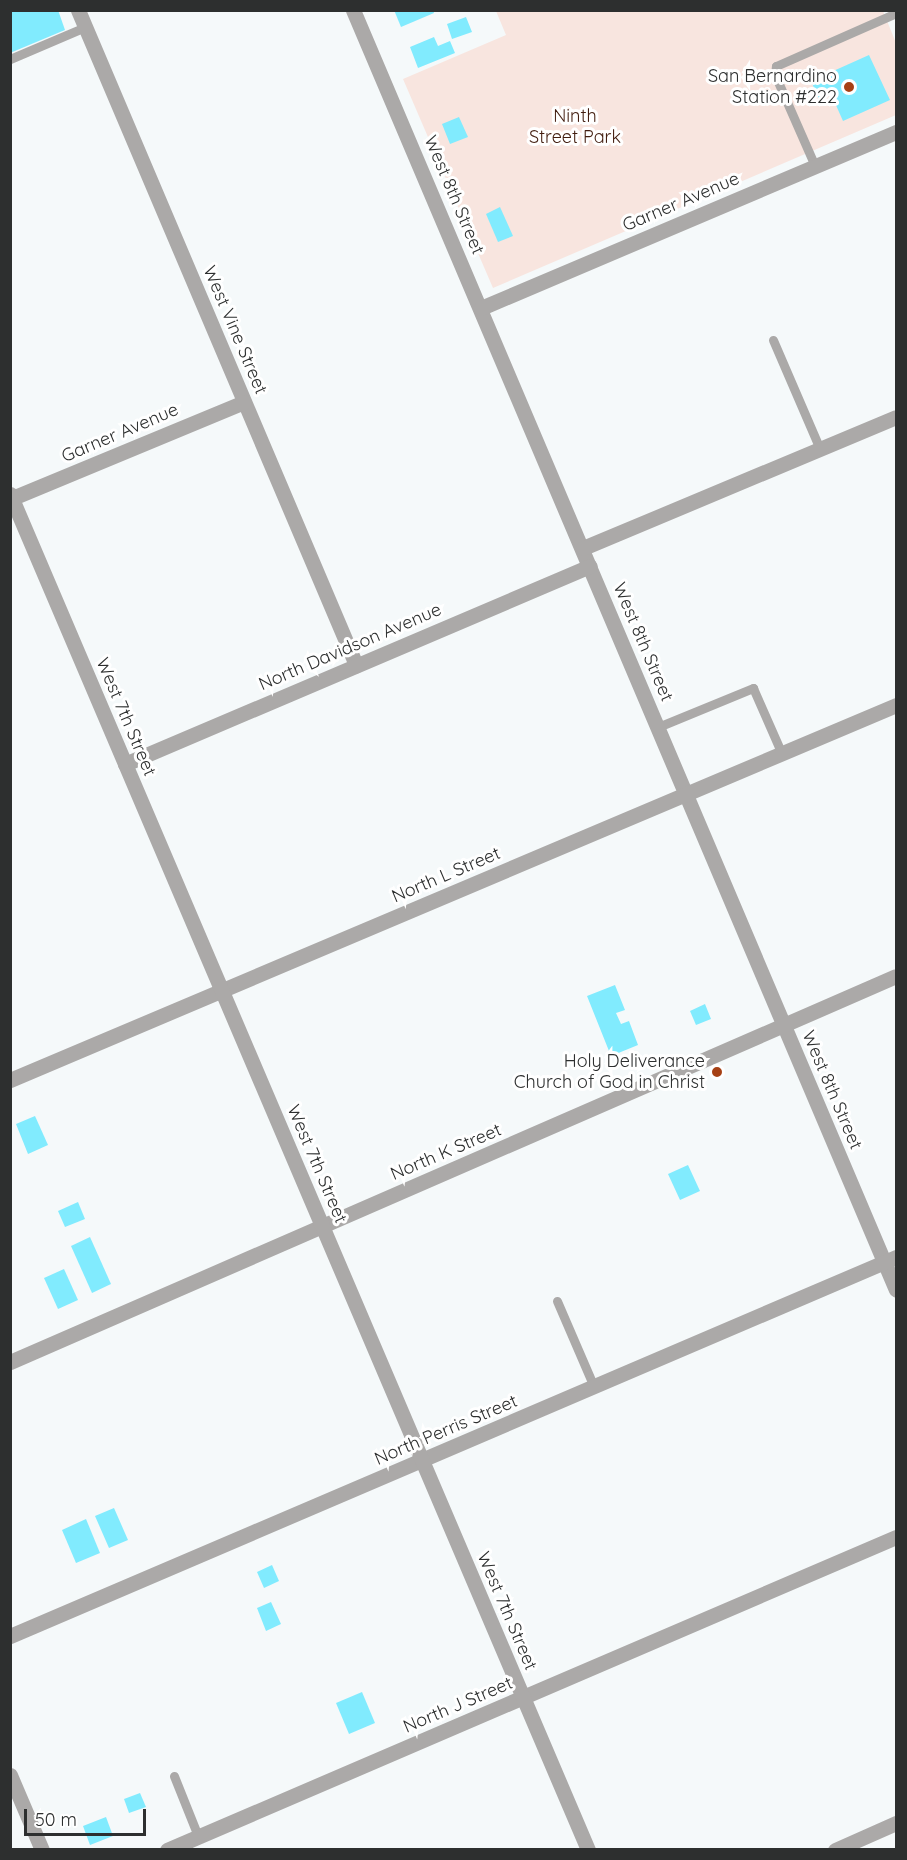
<!DOCTYPE html>
<style>
body{margin:0}
#map{position:relative;width:907px;height:1860px;overflow:hidden;background:#f5f9fa;font-family:Quicksand,sans-serif}
div>[style]{position:absolute}
.green>*{inset:0;background:#f8e5df}
.building>*{inset:0;background:#81ebfe}
.service>*{height:9px;margin:-4.5px;padding:0 4.5px;transform-origin:4.5px;border-radius:4.5px;background:#aba9a8}
.minor>*{height:15px;margin:-7.5px;padding:0 7.5px;transform-origin:7.5px;border-radius:7.5px;background:#aba9a8}
.tertiary>*{height:15px;margin:-7.5px;padding:0 7.5px;transform-origin:7.5px;border-radius:7.5px;background:#aba9a8}
.dots>*{width:16px;height:16px;translate:-50% -50%;box-sizing:border-box;border:3px solid #fff;border-radius:50%}
span{translate:-50% -50%;white-space:nowrap;text-align:center;line-height:1.15;-webkit-text-stroke:6px #fff;paint-order:stroke}
.poi-label{font-size:18px;color:#2d2f2f}
.right{translate:-100% -50%;text-align:right}
.park-label{font-size:18px;color:#421d0f}
.street-label{font-size:18px;color:#2d2f2f}
.frame{position:absolute;inset:0;border:12px solid #2d2f2f;pointer-events:none}
.scale{position:absolute;left:24px;top:1809px;width:122px;height:27px;box-sizing:border-box;border:3px solid #2d2f2f;border-top:0;padding-left:8px;font-size:18px;line-height:21px;white-space:nowrap;color:#2d2f2f;-webkit-text-stroke:4px #fff;paint-order:stroke}
</style>
<div id="map">
<div class="green">
<div style="clip-path:polygon(496px 11px,883px 11px,896px 43px,896px 115px,493px 288px,403px 79px,506px 35px)"></div>
</div>
<div class="building">
<div style="clip-path:polygon(10px 10px,58px 10px,65px 30px,10px 53px)"></div>
<div style="clip-path:polygon(394px 10px,433px 10px,434px 13px,401px 27px)"></div>
<div style="clip-path:polygon(466px 17px,472px 32px,452px 39px,447px 24px)"></div>
<div style="clip-path:polygon(434px 37px,438px 46px,450px 41px,455px 53px,418px 68px,410px 47px)"></div>
<div style="clip-path:polygon(869px 55px,890px 100px,843px 121px,831px 94px,819px 99px,811px 81px)"></div>
<div style="clip-path:polygon(459px 117px,468px 137px,450px 144px,442px 124px)"></div>
<div style="clip-path:polygon(500px 207px,513px 236px,498px 242px,486px 214px)"></div>
<div style="clip-path:polygon(615px 985px,625px 1010px,616px 1013px,621px 1024px,629px 1021px,638px 1045px,611px 1056px,587px 996px)"></div>
<div style="clip-path:polygon(705px 1004px,711px 1019px,696px 1025px,690px 1011px)"></div>
<div style="clip-path:polygon(35px 1116px,48px 1145px,28px 1154px,16px 1124px)"></div>
<div style="clip-path:polygon(688px 1165px,700px 1191px,680px 1200px,668px 1174px)"></div>
<div style="clip-path:polygon(78px 1202px,85px 1219px,65px 1227px,58px 1211px)"></div>
<div style="clip-path:polygon(90px 1237px,111px 1284px,92px 1293px,71px 1246px)"></div>
<div style="clip-path:polygon(64px 1269px,78px 1300px,58px 1309px,44px 1278px)"></div>
<div style="clip-path:polygon(114px 1508px,128px 1540px,109px 1548px,95px 1516px)"></div>
<div style="clip-path:polygon(86px 1519px,100px 1553px,76px 1563px,62px 1530px)"></div>
<div style="clip-path:polygon(272px 1565px,279px 1581px,264px 1588px,257px 1572px)"></div>
<div style="clip-path:polygon(271px 1602px,281px 1624px,266px 1631px,257px 1608px)"></div>
<div style="clip-path:polygon(362px 1692px,375px 1723px,349px 1734px,336px 1703px)"></div>
<div style="clip-path:polygon(140px 1793px,146px 1807px,129px 1813px,124px 1799px)"></div>
<div style="clip-path:polygon(106px 1817px,113px 1836px,90px 1845px,83px 1826px)"></div>
</div>
<div class="service">
<div style="left:10px;top:59px;width:82px;rotate:-23.1deg"></div>
<div style="left:815px;top:166px;width:99px;rotate:-113.7deg"></div>
<div style="left:775px;top:75px;width:9px;rotate:-84deg"></div>
<div style="left:776px;top:66px;width:131px;rotate:-23.8deg"></div>
<div style="left:773px;top:340px;width:119px;rotate:66.7deg"></div>
<div style="left:658px;top:727px;width:103px;rotate:-22.3deg"></div>
<div style="left:753px;top:688px;width:72px;rotate:66.3deg"></div>
<div style="left:557px;top:1301px;width:94px;rotate:66.7deg"></div>
<div style="left:174px;top:1776px;width:65px;rotate:68.2deg"></div>
</div>
<div class="minor">
<div style="left:78px;top:10px;width:712px;rotate:67deg"></div>
<div style="left:353px;top:10px;width:1390px;rotate:67.01deg"></div>
<div style="left:481px;top:308px;width:451px;rotate:-23deg"></div>
<div style="left:10px;top:499px;width:253px;rotate:-22.5deg"></div>
<div style="left:583px;top:548px;width:339px;rotate:-22.7deg"></div>
<div style="left:125px;top:764px;width:505px;rotate:-23.06deg"></div>
<div style="left:10px;top:1080px;width:962px;rotate:-22.94deg"></div>
<div style="left:10px;top:1362px;width:966px;rotate:-23.54deg"></div>
<div style="left:10px;top:1636px;width:964px;rotate:-23.16deg"></div>
<div style="left:10px;top:1775px;width:82px;rotate:66.9deg"></div>
<div style="left:167px;top:1850px;width:793px;rotate:-23.24deg"></div>
<div style="left:835px;top:1850px;width:67px;rotate:-23.9deg"></div>
</div>
<div class="tertiary">
<div style="left:896px;top:10px;width:1px;rotate:90deg"></div>
<div style="left:10px;top:494px;width:1474px;rotate:66.91deg"></div>
</div>
<div class="dots">
<div style="left:849px;top:87px;background:#a64014"></div>
<div style="left:717px;top:1072px;background:#a64014"></div>
</div>
<div class="poi-label">
<span class="right" style="left:837px;top:87px">San Bernardino<br>Station #222</span>
<span class="right" style="left:705px;top:1072px">Holy Deliverance<br>Church of God in Christ</span>
</div>
<div class="park-label">
<span style="left:575px;top:127px">Ninth<br>Street Park</span>
</div>
<div class="street-label">
<span style="left:454px;top:195px;rotate:67deg">West 8th Street</span>
<span style="left:681px;top:202px;rotate:-23deg">Garner Avenue</span>
<span style="left:235px;top:330px;rotate:67deg">West Vine Street</span>
<span style="left:120px;top:433px;rotate:-23deg">Garner Avenue</span>
<span style="left:643px;top:642px;rotate:67deg">West 8th Street</span>
<span style="left:350px;top:647px;rotate:-23deg">North Davidson Avenue</span>
<span style="left:126px;top:717px;rotate:67deg">West 7th Street</span>
<span style="left:446px;top:875px;rotate:-23deg">North L Street</span>
<span style="left:832px;top:1090px;rotate:67deg">West 8th Street</span>
<span style="left:446px;top:1152px;rotate:-23deg">North K Street</span>
<span style="left:317px;top:1164px;rotate:67deg">West 7th Street</span>
<span style="left:446px;top:1430px;rotate:-23deg">North Perris Street</span>
<span style="left:507px;top:1611px;rotate:67deg">West 7th Street</span>
<span style="left:458px;top:1705px;rotate:-23deg">North J Street</span>
</div>
<div class="frame"></div>
<div class="scale">50 m</div>
</div>
